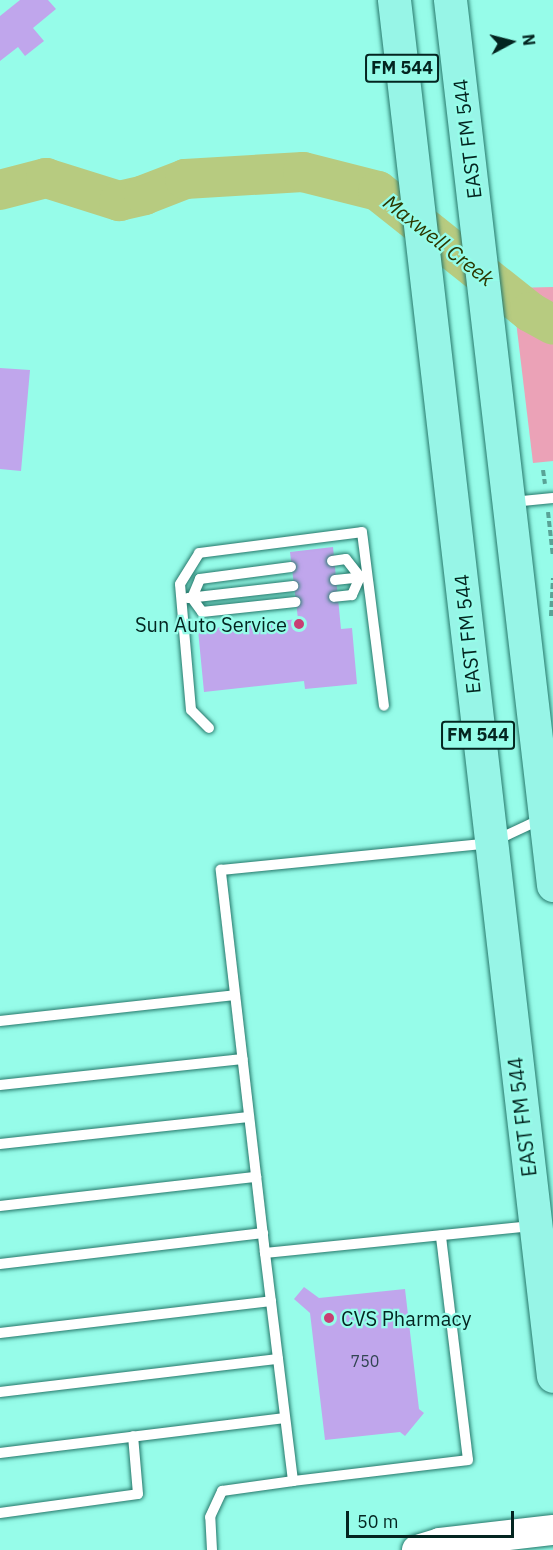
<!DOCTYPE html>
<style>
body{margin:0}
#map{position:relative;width:553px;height:1550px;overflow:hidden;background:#96fce9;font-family:"IBM Plex Sans",sans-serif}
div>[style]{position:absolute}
.green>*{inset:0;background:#eba2b7}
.river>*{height:40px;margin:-20px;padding:0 20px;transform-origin:20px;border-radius:20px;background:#b7cb80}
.building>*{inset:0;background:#c0a6ec}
.path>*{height:4px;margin-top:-2px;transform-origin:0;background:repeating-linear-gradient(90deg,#59a396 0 6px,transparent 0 9px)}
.roads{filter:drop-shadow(0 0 2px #26786b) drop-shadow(0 0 2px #26786b)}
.lane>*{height:10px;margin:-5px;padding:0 5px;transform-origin:5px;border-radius:5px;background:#fff}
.secondary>*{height:30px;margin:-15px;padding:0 15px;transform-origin:15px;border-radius:15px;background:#fff}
.primary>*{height:33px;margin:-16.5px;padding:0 16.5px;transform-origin:16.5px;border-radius:16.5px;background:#97f5e7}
.dots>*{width:16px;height:16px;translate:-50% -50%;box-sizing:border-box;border:3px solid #96fce9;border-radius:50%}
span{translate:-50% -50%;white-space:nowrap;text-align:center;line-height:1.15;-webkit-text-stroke:4.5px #96fce9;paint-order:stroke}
.number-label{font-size:16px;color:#324553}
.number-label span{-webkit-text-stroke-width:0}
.shield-label span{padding:2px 4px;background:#96fce9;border:2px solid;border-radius:4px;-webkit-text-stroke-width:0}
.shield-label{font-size:18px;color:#032520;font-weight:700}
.street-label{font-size:20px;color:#032520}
.poi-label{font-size:20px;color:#032520}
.right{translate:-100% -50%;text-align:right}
.left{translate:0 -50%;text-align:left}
.water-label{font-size:21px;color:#2c3700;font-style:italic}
.north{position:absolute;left:481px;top:12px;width:60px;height:60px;-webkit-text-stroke:4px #96fce9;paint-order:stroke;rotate:83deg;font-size:16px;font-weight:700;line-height:24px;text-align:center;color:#032520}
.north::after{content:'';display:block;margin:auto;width:21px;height:27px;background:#032520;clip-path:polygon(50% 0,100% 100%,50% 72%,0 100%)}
.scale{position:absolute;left:346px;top:1511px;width:168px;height:27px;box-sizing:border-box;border:3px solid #032520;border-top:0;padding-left:8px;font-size:18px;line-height:21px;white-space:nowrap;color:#032520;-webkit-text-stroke:4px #96fce9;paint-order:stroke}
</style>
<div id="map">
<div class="green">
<div style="clip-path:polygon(553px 287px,553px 461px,533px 463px,512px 288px)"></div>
</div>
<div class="river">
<div style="left:0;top:190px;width:48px;rotate:-14.6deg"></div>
<div style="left:46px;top:178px;width:77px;rotate:17.5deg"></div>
<div style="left:119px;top:201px;width:26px;rotate:-13deg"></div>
<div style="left:144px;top:195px;width:44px;rotate:-21.3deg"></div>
<div style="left:185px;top:179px;width:118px;rotate:-3.4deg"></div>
<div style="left:303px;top:172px;width:77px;rotate:14.2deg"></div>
<div style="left:378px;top:191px;width:194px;rotate:38.5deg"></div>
<div style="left:530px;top:312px;width:26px;rotate:29deg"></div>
</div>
<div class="building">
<div style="clip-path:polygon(20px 0,48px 0,56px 9px,33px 28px,44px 41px,25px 56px,18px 47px,0 61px,0 16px)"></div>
<div style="clip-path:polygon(0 368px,30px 370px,21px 471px,0 469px)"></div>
<div style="clip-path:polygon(333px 547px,341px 629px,352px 628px,357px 684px,305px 689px,304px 681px,204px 692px,198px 630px,298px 619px,290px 552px)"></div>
<div style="clip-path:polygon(304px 1287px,319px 1298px,405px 1289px,419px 1409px,424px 1413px,405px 1436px,400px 1432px,325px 1440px,310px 1313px,294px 1299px)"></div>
</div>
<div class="path">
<div style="left:543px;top:470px;width:14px;rotate:82deg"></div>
<div style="left:548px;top:512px;width:45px;rotate:83.7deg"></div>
<div style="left:551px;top:616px;width:38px;rotate:-87deg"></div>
</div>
<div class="roads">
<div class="lane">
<div style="left:512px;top:502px;width:41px;rotate:-5.6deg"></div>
<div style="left:332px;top:561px;width:14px;rotate:-8deg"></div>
<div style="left:346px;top:559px;width:23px;rotate:52deg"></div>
<div style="left:360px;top:577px;width:20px;rotate:114deg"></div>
<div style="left:352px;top:595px;width:18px;rotate:174deg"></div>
<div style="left:291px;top:567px;width:92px;rotate:172.5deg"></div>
<div style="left:200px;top:579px;width:21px;rotate:113deg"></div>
<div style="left:192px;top:598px;width:17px;rotate:54deg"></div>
<div style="left:202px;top:612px;width:94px;rotate:-6.1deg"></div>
<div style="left:335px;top:580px;width:30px;rotate:-6deg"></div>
<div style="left:188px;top:598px;width:106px;rotate:-6.5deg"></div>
<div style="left:209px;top:728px;width:25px;rotate:-135deg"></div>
<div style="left:191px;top:710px;width:126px;rotate:-95deg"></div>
<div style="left:180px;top:584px;width:36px;rotate:-58deg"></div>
<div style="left:199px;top:553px;width:164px;rotate:-7.3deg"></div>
<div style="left:362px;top:532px;width:175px;rotate:82.8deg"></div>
<div style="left:0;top:1021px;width:236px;rotate:-6.3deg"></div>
<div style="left:0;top:1085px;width:244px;rotate:-6.1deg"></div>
<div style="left:0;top:1144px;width:250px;rotate:-6.2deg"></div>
<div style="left:0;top:1206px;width:258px;rotate:-6.5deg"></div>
<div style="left:265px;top:1253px;width:386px;rotate:-96.6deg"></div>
<div style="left:221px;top:870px;width:270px;rotate:-5.7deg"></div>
<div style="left:490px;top:843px;width:56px;rotate:-25.2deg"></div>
<div style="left:0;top:1264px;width:265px;rotate:-6.7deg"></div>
<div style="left:0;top:1333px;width:273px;rotate:-6.7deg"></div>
<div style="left:0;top:1392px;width:280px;rotate:-6.8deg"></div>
<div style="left:0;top:1453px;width:287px;rotate:-7deg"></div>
<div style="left:293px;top:1481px;width:176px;rotate:-6.8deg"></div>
<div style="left:468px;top:1460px;width:226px;rotate:-96.9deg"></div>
<div style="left:0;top:1513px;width:139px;rotate:-7.8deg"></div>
<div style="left:138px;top:1494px;width:58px;rotate:-94.9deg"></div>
<div style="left:212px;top:1550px;width:33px;rotate:-93deg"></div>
<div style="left:210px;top:1517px;width:29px;rotate:-65deg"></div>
<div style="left:222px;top:1491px;width:72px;rotate:-8deg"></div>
<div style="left:293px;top:1481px;width:230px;rotate:-97deg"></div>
<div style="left:265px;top:1253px;width:268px;rotate:-5.8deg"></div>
</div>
<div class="secondary">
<div style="left:417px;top:1550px;width:24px;rotate:-17deg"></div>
<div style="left:440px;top:1543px;width:114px;rotate:-6.6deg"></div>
</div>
<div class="primary">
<div style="left:394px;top:0;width:1385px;rotate:83.41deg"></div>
<div style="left:450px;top:0;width:891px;rotate:83.36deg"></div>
</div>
</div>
<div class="dots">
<div style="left:299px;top:624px;background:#c83d73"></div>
<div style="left:329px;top:1318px;background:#c83d73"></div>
</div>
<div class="number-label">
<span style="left:365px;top:1361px">750</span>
</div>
<div class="shield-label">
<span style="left:402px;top:68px">FM 544</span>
<span style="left:478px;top:735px">FM 544</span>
</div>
<div class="street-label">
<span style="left:467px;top:139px;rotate:-97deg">EAST FM 544</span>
<span style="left:467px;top:634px;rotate:-96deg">EAST FM 544</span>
<span style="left:522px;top:1117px;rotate:-97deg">EAST FM 544</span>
</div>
<div class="poi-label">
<span class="right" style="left:287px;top:624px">Sun Auto Service</span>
<span class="left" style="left:341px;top:1318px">CVS Pharmacy</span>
</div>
<div class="water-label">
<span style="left:439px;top:240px;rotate:38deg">Maxwell Creek</span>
</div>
<div class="north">N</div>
<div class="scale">50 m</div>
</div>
